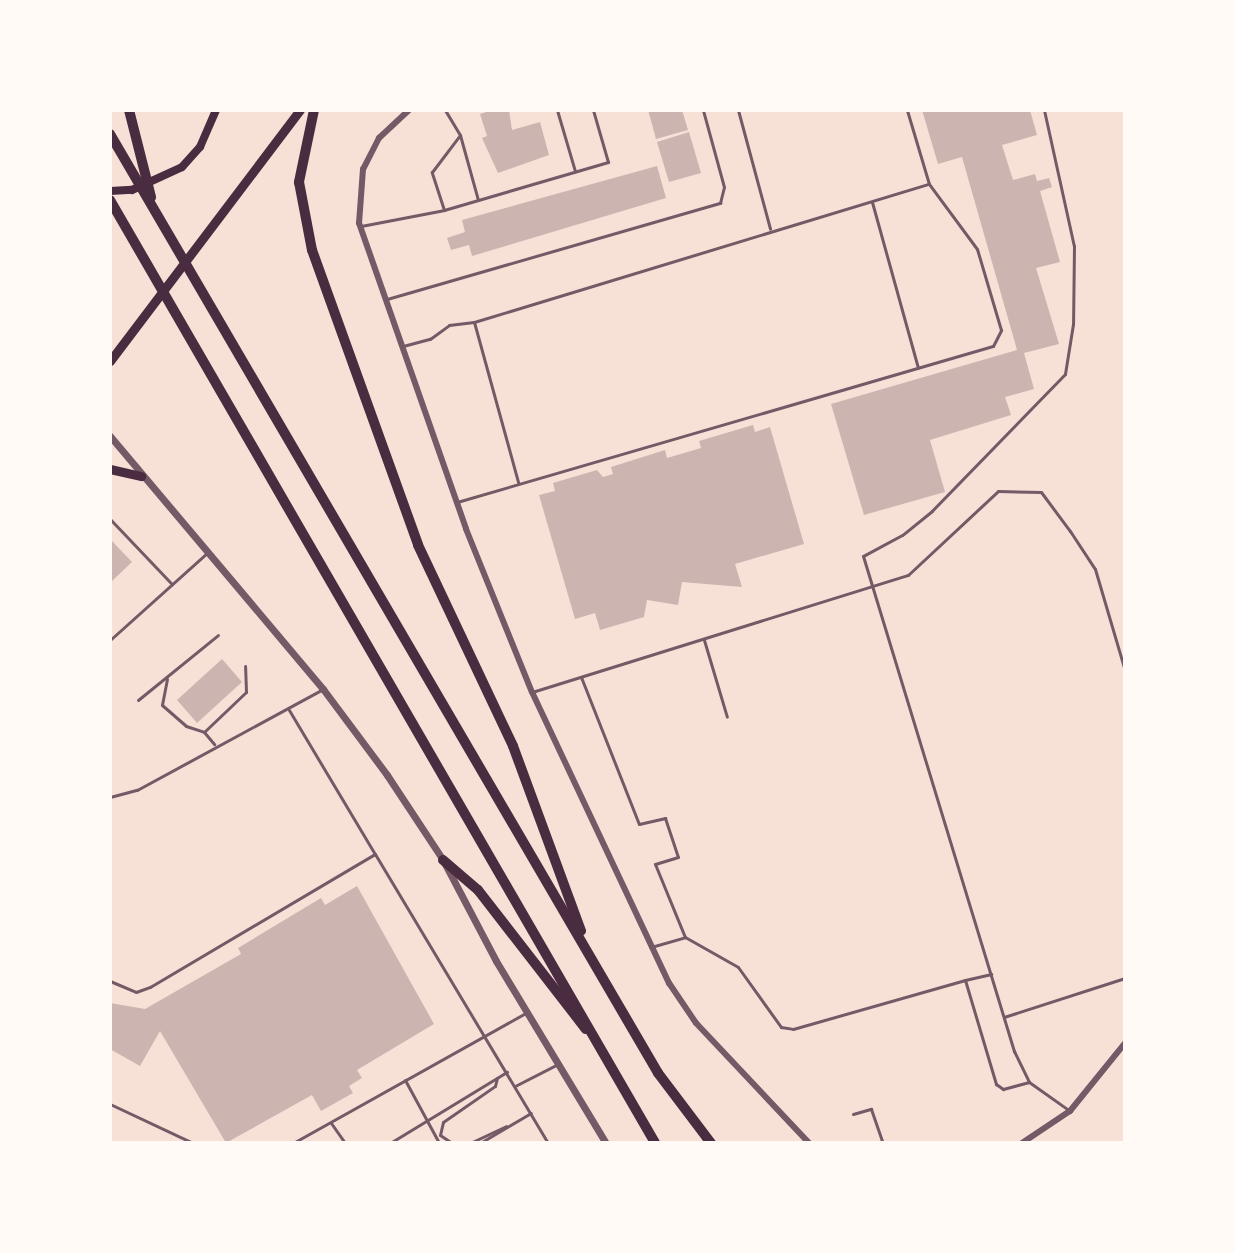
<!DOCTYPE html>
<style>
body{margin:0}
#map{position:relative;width:1235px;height:1253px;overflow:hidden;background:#f7e1d7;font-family:"Alegreya Sans",sans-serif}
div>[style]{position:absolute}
.building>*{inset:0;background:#ccb4b1}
.service>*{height:3px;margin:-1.5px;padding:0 1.5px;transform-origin:1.5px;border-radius:1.5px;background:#755966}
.minor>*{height:6px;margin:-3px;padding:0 3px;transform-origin:3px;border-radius:3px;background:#755966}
.tertiary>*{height:7px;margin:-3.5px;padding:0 3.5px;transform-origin:3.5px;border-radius:3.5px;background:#755966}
.secondary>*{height:8px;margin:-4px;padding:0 4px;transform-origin:4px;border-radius:4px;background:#4a2c40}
.primary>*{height:9px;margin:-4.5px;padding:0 4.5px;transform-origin:4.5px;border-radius:4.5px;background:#4a2c40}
.motorway>*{height:10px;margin:-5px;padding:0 5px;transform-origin:5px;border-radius:5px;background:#4a2c40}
span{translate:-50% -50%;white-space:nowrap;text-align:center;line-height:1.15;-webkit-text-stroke:6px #fffaf5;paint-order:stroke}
.frame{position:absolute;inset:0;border:112px solid #fffaf5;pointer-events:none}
</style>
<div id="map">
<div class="building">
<div style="clip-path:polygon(493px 110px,509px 110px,512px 130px,540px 122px,549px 155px,498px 173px,482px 138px,487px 136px,480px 114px)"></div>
<div style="clip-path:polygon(648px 110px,682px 110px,688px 130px,656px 139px)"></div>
<div style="clip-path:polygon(922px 110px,1030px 110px,1037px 135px,1002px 145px,1013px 180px,1035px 174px,1037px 181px,1049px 178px,1052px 187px,1040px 191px,1060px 262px,1036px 268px,1059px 344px,1024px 353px,1034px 389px,1005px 397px,1011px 415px,930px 440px,945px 492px,864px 515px,831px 404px,1017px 350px,962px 157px,938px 164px)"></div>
<div style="clip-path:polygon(689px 132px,701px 173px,669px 182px,657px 142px)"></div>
<div style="clip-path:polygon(657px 166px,666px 198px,472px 256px,469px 245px,451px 250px,447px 238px,465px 232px,462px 220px)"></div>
<div style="clip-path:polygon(753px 425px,755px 432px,770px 427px,804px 544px,735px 564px,742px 587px,682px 582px,678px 605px,647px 600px,644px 617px,600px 630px,595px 613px,575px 619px,539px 495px,555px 491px,553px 483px,597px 470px,603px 477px,613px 474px,611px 467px,665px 450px,667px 458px,701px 448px,699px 441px)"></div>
<div style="clip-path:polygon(110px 539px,132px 562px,112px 581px,110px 579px)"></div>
<div style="clip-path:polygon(222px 659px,242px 682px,197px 723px,177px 700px)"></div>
<div style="clip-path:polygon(357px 886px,434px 1024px,357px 1070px,362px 1078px,349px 1086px,353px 1093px,321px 1111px,312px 1095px,226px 1143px,160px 1031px,140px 1066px,110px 1049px,110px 1003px,145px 1009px,241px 954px,238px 948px,321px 898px,325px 905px)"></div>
</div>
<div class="service">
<div style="left:557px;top:110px;width:64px;rotate:73.6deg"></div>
<div style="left:738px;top:110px;width:123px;rotate:74.9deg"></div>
<div style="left:1044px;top:110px;width:139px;rotate:77.6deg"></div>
<div style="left:1074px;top:246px;width:78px;rotate:90.7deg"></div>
<div style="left:1073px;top:324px;width:51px;rotate:99.1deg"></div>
<div style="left:1065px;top:374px;width:191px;rotate:134.2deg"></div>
<div style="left:932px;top:511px;width:38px;rotate:141deg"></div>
<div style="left:902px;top:535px;width:44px;rotate:151.7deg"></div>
<div style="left:863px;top:556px;width:518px;rotate:73.04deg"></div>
<div style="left:1014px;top:1051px;width:34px;rotate:64deg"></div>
<div style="left:1029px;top:1082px;width:50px;rotate:35.3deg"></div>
<div style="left:460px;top:135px;width:67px;rotate:74.5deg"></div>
<div style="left:872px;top:202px;width:172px;rotate:74.5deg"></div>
<div style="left:444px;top:210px;width:171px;rotate:-16.3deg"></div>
<div style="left:608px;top:162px;width:54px;rotate:-106.1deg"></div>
<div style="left:361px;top:226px;width:85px;rotate:-10.9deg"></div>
<div style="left:444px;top:210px;width:40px;rotate:-108deg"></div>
<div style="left:432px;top:172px;width:46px;rotate:-52.9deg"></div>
<div style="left:460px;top:135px;width:29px;rotate:-121deg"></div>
<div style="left:387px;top:299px;width:347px;rotate:-16.1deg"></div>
<div style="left:720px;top:203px;width:16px;rotate:-76deg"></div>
<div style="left:724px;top:187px;width:80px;rotate:-105.3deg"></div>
<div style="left:474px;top:322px;width:166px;rotate:74.6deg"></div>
<div style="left:403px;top:346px;width:28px;rotate:-15deg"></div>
<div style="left:430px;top:339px;width:24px;rotate:-36deg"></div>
<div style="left:449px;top:325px;width:25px;rotate:-7deg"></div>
<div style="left:474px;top:322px;width:475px;rotate:-16.9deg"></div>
<div style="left:457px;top:502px;width:558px;rotate:-16.23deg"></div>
<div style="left:993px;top:346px;width:18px;rotate:-63deg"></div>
<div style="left:1001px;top:330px;width:84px;rotate:-106.5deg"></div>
<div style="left:977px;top:249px;width:81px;rotate:-126.4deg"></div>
<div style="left:929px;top:184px;width:77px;rotate:-106.6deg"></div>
<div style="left:110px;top:519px;width:90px;rotate:46.4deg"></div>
<div style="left:110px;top:640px;width:130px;rotate:-41.9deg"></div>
<div style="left:704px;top:640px;width:80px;rotate:73.4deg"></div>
<div style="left:581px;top:677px;width:158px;rotate:68.5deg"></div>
<div style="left:639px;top:824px;width:27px;rotate:-13deg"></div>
<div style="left:665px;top:818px;width:41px;rotate:71.6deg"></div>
<div style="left:678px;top:857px;width:24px;rotate:163deg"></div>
<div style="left:655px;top:864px;width:79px;rotate:67.7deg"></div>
<div style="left:167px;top:679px;width:26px;rotate:101deg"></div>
<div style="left:162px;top:705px;width:32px;rotate:41deg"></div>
<div style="left:186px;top:726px;width:19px;rotate:18deg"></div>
<div style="left:204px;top:732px;width:58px;rotate:-43.6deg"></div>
<div style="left:246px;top:692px;width:26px;rotate:-92deg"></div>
<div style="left:532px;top:692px;width:394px;rotate:-17.3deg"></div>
<div style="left:908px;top:575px;width:123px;rotate:-43deg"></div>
<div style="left:998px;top:491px;width:43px;rotate:1.3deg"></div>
<div style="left:1041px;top:492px;width:49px;rotate:53.4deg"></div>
<div style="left:1070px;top:531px;width:45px;rotate:56.7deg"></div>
<div style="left:1095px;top:569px;width:106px;rotate:73.6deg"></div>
<div style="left:138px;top:700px;width:103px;rotate:-39.1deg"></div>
<div style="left:289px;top:710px;width:168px;rotate:59.2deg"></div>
<div style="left:204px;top:732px;width:16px;rotate:50deg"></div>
<div style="left:110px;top:797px;width:28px;rotate:-15deg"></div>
<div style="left:137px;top:790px;width:212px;rotate:-28.5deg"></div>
<div style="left:651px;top:947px;width:35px;rotate:-16deg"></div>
<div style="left:685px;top:937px;width:61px;rotate:29.5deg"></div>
<div style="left:738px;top:967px;width:74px;rotate:54.4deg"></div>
<div style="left:781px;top:1027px;width:12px;rotate:9deg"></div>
<div style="left:793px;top:1029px;width:179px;rotate:-15.9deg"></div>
<div style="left:965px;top:980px;width:109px;rotate:73.4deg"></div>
<div style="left:996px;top:1084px;width:9px;rotate:36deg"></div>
<div style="left:1003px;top:1089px;width:27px;rotate:-15deg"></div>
<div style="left:965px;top:980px;width:27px;rotate:-13deg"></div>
<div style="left:110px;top:981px;width:28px;rotate:23deg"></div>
<div style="left:136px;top:992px;width:15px;rotate:-20deg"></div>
<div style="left:150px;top:987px;width:261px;rotate:-30.6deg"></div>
<div style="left:375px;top:854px;width:337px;rotate:59.1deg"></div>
<div style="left:1004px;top:1017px;width:127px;rotate:-17.9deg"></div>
<div style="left:405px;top:1080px;width:72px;rotate:61.6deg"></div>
<div style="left:515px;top:1086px;width:48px;rotate:-27.1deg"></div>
<div style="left:110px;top:1104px;width:92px;rotate:25.2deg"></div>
<div style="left:853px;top:1114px;width:19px;rotate:-16deg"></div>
<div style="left:871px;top:1109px;width:36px;rotate:71deg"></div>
<div style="left:331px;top:1123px;width:24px;rotate:55deg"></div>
<div style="left:293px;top:1143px;width:268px;rotate:-29.2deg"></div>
<div style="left:390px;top:1143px;width:137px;rotate:-31.3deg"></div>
<div style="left:452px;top:1143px;width:14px;rotate:-146deg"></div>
<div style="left:440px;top:1135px;width:13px;rotate:-77deg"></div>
<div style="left:443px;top:1122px;width:63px;rotate:-34.7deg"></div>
<div style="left:495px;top:1086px;width:8px;rotate:-76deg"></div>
<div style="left:470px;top:1143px;width:40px;rotate:-25deg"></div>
<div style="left:480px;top:1143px;width:59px;rotate:-30.5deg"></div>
</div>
<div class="minor">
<div style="left:409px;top:110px;width:41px;rotate:137deg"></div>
<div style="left:379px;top:138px;width:35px;rotate:117deg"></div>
<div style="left:363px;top:169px;width:54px;rotate:94.2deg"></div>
<div style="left:359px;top:223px;width:324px;rotate:70.7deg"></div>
<div style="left:466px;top:529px;width:176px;rotate:68deg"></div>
<div style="left:532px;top:692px;width:322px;rotate:64.8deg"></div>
<div style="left:669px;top:983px;width:48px;rotate:56deg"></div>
<div style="left:696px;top:1023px;width:165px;rotate:46.7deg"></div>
<div style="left:1022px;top:1143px;width:58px;rotate:-33.7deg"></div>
<div style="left:1070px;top:1111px;width:87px;rotate:-51deg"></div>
</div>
<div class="tertiary">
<div style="left:110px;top:436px;width:331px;rotate:49.9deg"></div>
<div style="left:323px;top:689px;width:107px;rotate:53.3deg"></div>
<div style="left:387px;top:775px;width:102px;rotate:56.6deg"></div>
<div style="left:443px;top:860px;width:114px;rotate:62.3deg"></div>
<div style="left:496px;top:961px;width:213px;rotate:58.9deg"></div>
</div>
<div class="secondary">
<div style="left:110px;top:191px;width:22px;rotate:-3deg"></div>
<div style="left:132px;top:190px;width:55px;rotate:-24.7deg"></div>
<div style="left:182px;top:167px;width:27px;rotate:-48deg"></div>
<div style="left:200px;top:147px;width:40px;rotate:-66.6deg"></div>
</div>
<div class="primary">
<div style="left:110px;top:361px;width:315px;rotate:-52.9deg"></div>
<div style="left:110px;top:469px;width:32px;rotate:13deg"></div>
</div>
<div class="motorway">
<div style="left:129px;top:110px;width:90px;rotate:75.8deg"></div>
<div style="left:314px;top:110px;width:74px;rotate:101.8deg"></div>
<div style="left:299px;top:182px;width:69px;rotate:79.2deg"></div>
<div style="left:312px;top:250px;width:313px;rotate:70.2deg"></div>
<div style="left:418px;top:545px;width:222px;rotate:64.7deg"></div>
<div style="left:513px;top:746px;width:197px;rotate:69.8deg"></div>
<div style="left:110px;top:134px;width:1087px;rotate:59.73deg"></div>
<div style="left:658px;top:1073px;width:88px;rotate:52.9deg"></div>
<div style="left:110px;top:200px;width:1089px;rotate:59.97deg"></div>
<div style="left:443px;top:860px;width:46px;rotate:40.6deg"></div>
<div style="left:478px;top:890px;width:176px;rotate:52.2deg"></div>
</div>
<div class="frame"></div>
</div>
